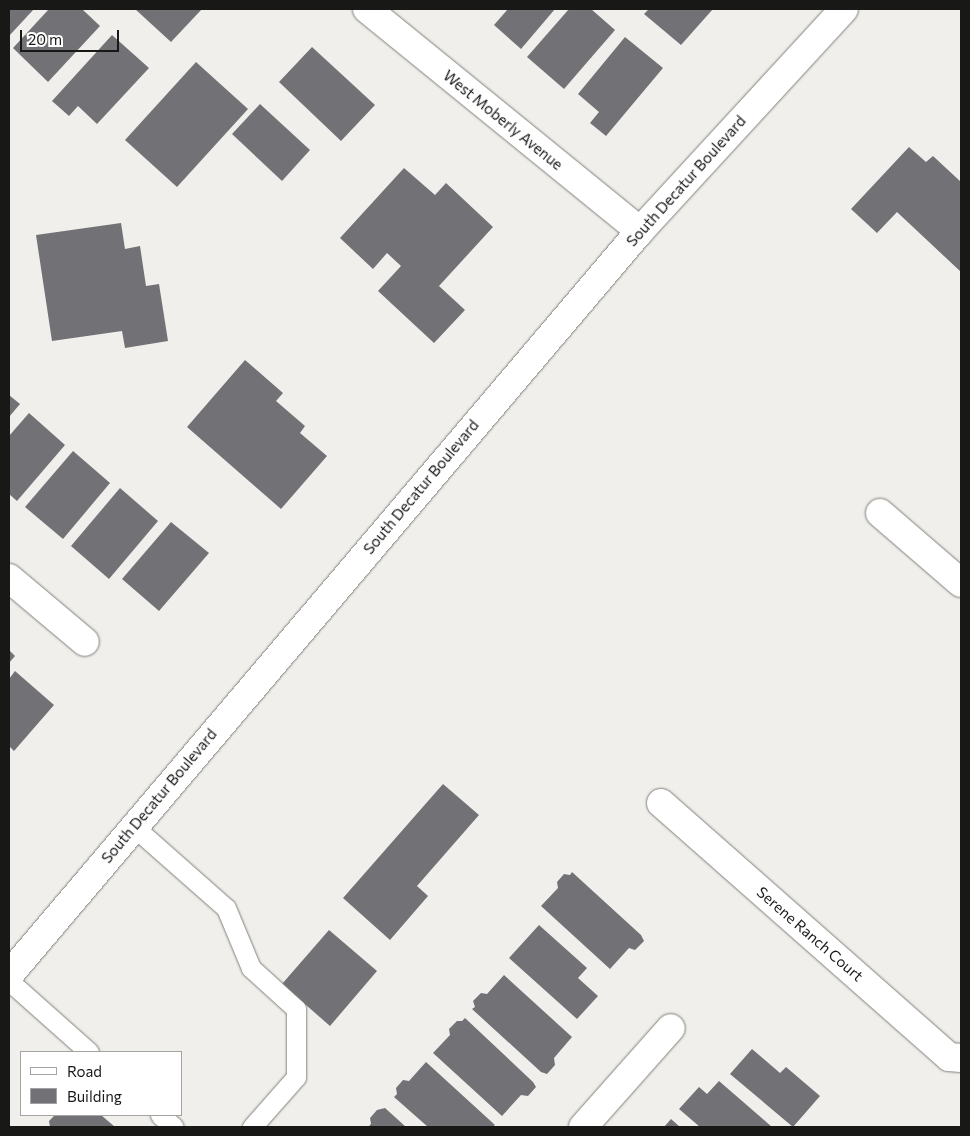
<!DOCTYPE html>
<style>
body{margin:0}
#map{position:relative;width:970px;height:1136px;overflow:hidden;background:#f0efeb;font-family:Commissioner,sans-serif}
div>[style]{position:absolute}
.building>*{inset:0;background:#727276}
.roads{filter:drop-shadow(0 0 1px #81807c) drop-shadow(0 0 1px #81807c)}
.lane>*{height:19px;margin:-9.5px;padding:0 9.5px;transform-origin:9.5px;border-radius:9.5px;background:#fff}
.street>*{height:28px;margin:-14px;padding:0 14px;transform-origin:14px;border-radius:14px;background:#fff}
.primary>*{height:28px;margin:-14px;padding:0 14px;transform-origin:14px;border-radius:14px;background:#fff}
span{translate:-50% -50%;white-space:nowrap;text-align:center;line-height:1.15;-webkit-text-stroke:4px #fff;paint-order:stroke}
.street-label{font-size:15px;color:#181816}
.frame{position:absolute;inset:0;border:10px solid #181816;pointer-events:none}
.legend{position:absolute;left:20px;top:1051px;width:162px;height:65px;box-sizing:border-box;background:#fff;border:1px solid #a3a3a2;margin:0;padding:6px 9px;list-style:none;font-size:15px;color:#181816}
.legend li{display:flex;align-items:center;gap:10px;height:25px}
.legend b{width:25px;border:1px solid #a3a3a2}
.scale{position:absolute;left:20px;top:30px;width:99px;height:22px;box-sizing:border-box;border:2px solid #181816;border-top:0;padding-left:6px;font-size:15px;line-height:18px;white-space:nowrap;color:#181816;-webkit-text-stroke:4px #fff;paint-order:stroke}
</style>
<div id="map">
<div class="building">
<div style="clip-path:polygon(9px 9px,34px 9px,9px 36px)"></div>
<div style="clip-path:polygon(49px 9px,82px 9px,100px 26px,48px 82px,13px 48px)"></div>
<div style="clip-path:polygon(135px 9px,202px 9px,171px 42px)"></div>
<div style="clip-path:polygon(508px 9px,555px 9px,521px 49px,494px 25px)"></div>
<div style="clip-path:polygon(569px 9px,591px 9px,615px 30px,564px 89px,527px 57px)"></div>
<div style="clip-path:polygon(649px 9px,713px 9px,681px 45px,644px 14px)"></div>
<div style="clip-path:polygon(112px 35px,149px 68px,97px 124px,78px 106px,69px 116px,52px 101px)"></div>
<div style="clip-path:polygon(625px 37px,663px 68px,606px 136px,590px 123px,599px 112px,578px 94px)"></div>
<div style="clip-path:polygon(312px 47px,375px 105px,341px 141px,279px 82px)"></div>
<div style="clip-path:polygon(196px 62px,248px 109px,177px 187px,125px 140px)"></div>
<div style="clip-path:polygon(260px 104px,310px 150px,282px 181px,232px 134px)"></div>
<div style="clip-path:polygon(909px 147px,926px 162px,933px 156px,961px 182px,961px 272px,897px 212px,877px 233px,851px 209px)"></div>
<div style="clip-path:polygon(404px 168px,435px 195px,446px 183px,493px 227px,439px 286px,465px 310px,434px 343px,378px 291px,401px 266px,387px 253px,373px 269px,340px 238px)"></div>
<div style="clip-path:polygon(121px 223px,125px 249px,140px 246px,146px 286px,159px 284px,168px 341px,125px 348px,122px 331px,52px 341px,36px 235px)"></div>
<div style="clip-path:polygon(245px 360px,283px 393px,276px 401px,305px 426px,300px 433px,327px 456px,281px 509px,187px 427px)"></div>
<div style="clip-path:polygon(9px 395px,20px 404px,9px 417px)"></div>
<div style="clip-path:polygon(29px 413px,65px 445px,17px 501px,9px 494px,9px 436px)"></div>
<div style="clip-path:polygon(73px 451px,110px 483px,63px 539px,25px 507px)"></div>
<div style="clip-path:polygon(120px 488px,158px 521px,109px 579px,71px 546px)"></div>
<div style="clip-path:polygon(171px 522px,209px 553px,159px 611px,122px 579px)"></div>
<div style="clip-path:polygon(9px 650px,15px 656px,9px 663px)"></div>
<div style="clip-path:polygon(15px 671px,54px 705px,14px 751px,9px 746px,9px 679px)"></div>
<div style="clip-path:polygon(443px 784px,479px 815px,417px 886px,428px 896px,390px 940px,343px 898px)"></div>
<div style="clip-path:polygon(572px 872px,641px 935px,644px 941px,635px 950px,629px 948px,610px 969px,541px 906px,558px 888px,557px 882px,564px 874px,570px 875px)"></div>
<div style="clip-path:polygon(539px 925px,587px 968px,578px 978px,598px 996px,577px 1019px,509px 958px)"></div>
<div style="clip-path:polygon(329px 930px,377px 971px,330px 1026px,282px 984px)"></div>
<div style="clip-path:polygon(504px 975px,572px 1037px,554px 1058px,555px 1065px,547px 1074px,541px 1072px,472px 1009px,475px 1007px,473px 1001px,481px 993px,487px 994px)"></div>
<div style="clip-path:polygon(465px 1018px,533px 1082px,536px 1087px,528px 1096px,521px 1095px,502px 1116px,433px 1053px,450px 1035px,449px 1029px,457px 1021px,462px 1021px)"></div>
<div style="clip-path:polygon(752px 1049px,780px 1073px,786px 1067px,820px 1096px,793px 1127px,730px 1074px)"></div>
<div style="clip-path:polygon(426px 1062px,495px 1125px,492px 1127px,428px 1127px,394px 1097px,397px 1094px,396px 1088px,403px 1080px,409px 1081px)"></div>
<div style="clip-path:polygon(719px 1081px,772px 1127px,700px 1127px,679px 1109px,699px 1087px,707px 1094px)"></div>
<div style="clip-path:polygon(385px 1108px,406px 1127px,368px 1127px,371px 1124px,370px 1118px,377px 1110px)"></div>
<div style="clip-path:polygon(55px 1115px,101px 1115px,115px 1127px,50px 1127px,49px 1121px)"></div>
<div style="clip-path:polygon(671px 1119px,680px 1127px,664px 1127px)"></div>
</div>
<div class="roads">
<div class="lane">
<div style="left:133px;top:826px;width:124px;rotate:41.4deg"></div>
<div style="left:226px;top:908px;width:65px;rotate:67.4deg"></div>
<div style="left:251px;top:968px;width:61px;rotate:42.3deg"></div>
<div style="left:296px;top:1009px;width:68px;rotate:90deg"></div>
<div style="left:296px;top:1077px;width:67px;rotate:131.3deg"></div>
<div style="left:9px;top:981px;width:107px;rotate:41.6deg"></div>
<div style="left:160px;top:1115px;width:18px;rotate:41deg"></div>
</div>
<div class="street">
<div style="left:367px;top:9px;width:352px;rotate:39.1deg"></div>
<div style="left:880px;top:513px;width:107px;rotate:40.8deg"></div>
<div style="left:9px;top:578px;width:99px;rotate:40.1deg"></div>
<div style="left:661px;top:803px;width:384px;rotate:41.4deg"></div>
<div style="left:949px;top:1057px;width:12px;rotate:5deg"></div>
<div style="left:583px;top:1127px;width:132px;rotate:-48.4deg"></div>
</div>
<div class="primary">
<div style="left:9px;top:975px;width:976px;rotate:-49.7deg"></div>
<div style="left:640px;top:231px;width:301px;rotate:-47.4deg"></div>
</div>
</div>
<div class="street-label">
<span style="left:503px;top:120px;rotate:39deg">West Moberly Avenue</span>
<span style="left:686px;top:181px;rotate:-48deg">South Decatur Boulevard</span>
<span style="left:421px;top:487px;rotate:-50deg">South Decatur Boulevard</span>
<span style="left:159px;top:796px;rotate:-50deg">South Decatur Boulevard</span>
<span style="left:810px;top:934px;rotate:41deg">Serene Ranch Court</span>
</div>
<div class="frame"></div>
<ul class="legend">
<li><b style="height:6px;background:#fff"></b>Road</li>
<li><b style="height:14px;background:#727276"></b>Building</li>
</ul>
<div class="scale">20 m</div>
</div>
